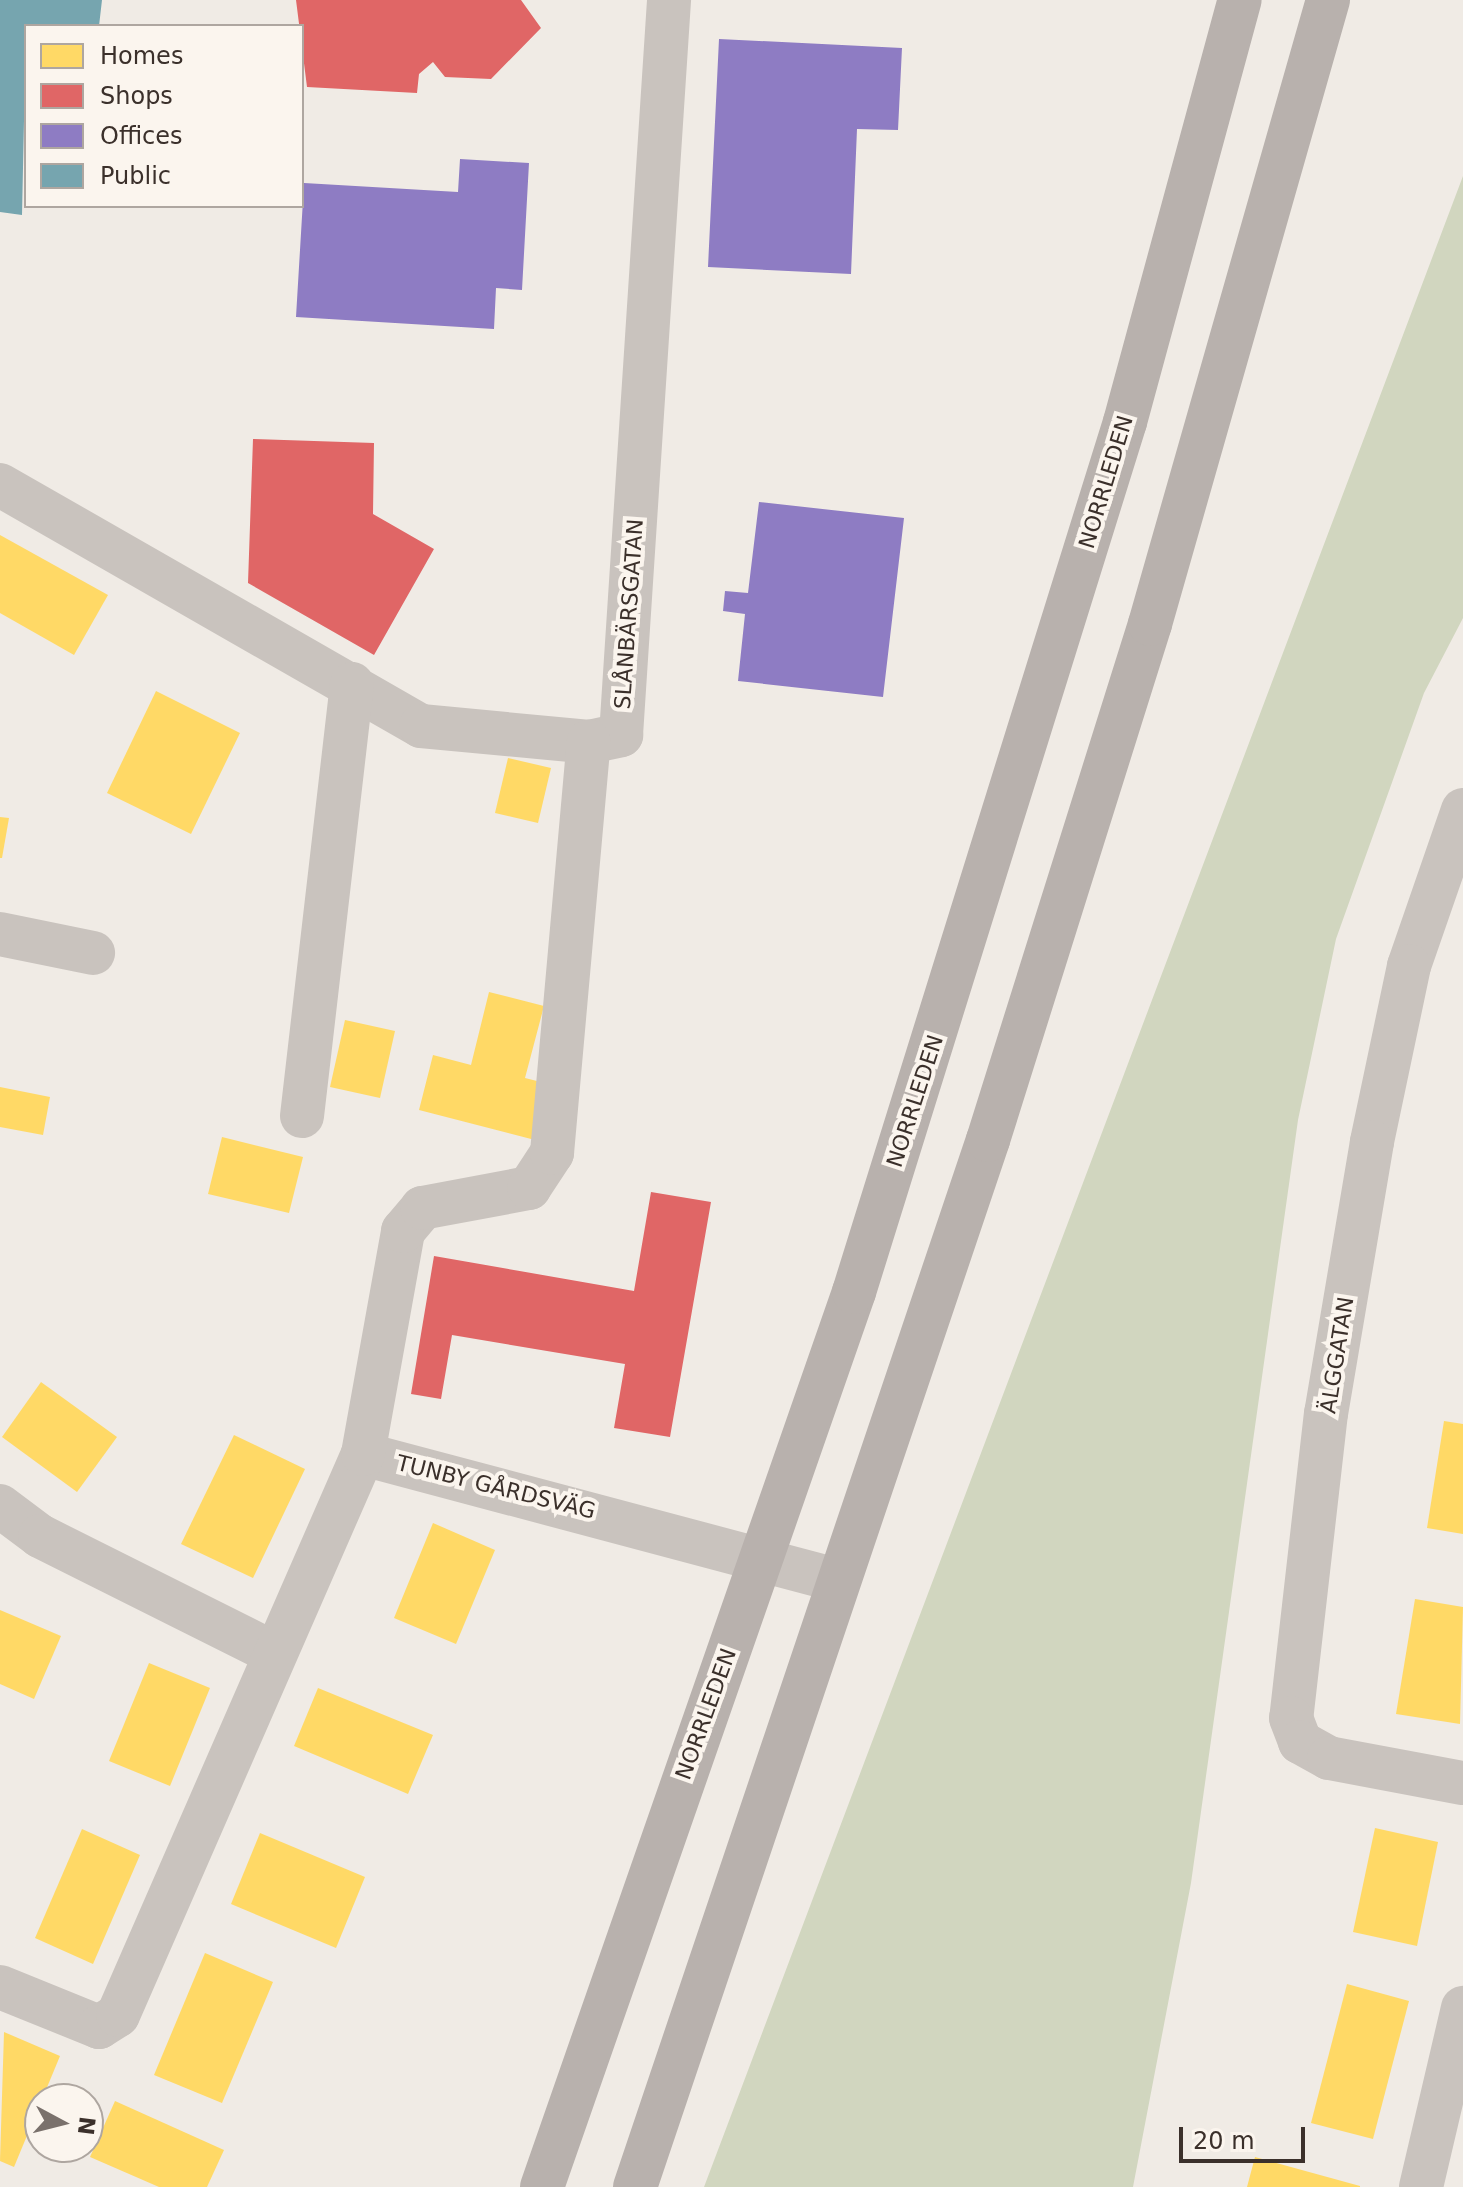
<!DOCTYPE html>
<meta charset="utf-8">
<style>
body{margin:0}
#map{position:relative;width:1463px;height:2187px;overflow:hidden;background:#f0ebe5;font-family:"DejaVu Sans",sans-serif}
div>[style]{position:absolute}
.green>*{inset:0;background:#d1d6bf}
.homes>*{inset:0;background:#ffd966}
.shops>*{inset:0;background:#e06666}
.offices>*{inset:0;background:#8e7cc3}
.public>*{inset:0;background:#76a5af}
.minor>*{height:44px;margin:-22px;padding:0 22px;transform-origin:22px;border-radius:22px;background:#c9c3be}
.major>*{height:44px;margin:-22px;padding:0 22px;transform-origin:22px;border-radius:22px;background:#b8b1ad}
span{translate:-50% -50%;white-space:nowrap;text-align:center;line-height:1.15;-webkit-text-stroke:8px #fbf5ee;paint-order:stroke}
.street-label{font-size:22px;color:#3b302b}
.legend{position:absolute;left:24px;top:24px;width:280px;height:184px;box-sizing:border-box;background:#fbf5ee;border:2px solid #aea6a0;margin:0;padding:10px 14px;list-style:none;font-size:24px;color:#3b302b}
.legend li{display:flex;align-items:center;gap:16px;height:40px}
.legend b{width:40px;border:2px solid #aea6a0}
.north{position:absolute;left:24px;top:2083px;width:80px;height:80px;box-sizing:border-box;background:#fbf5ee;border:2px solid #aea6a0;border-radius:50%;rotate:97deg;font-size:22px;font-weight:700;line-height:32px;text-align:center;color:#3b302b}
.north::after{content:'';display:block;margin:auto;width:28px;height:36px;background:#7a716c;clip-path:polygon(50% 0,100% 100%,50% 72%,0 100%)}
.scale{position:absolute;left:1179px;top:2127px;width:126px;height:36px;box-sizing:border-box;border:4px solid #3b302b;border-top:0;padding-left:10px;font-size:24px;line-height:28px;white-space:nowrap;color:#3b302b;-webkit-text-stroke:6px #fbf5ee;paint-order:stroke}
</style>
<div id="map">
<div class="green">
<div style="clip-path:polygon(1463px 176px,1463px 618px,1424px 693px,1336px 939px,1298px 1120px,1191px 1883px,1133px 2187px,704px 2187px)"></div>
</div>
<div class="homes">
<div style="clip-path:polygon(0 535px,108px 595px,74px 655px,0 613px)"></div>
<div style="clip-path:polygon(156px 691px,240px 733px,191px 834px,107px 793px)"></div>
<div style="clip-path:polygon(508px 758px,551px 768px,538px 823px,495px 813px)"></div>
<div style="clip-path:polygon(0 817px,9px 818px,2px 858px,0 858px)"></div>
<div style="clip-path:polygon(489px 992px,544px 1006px,525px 1078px,549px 1084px,535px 1140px,419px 1110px,433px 1055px,471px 1065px)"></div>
<div style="clip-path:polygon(345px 1020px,395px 1031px,380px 1098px,330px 1087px)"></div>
<div style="clip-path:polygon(0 1087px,50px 1097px,43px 1135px,0 1127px)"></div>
<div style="clip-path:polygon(222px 1137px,303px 1157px,289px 1213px,208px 1194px)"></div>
<div style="clip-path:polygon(41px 1382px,117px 1437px,77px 1492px,2px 1437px)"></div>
<div style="clip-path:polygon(1444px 1421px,1463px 1424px,1463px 1534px,1427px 1528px)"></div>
<div style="clip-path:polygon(234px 1435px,305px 1469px,253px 1578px,181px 1544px)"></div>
<div style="clip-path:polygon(433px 1523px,495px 1550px,456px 1644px,394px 1618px)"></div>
<div style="clip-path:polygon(1415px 1599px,1463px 1607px,1460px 1724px,1396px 1714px)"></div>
<div style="clip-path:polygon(0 1610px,61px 1636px,34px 1699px,0 1684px)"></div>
<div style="clip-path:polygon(149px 1663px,210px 1688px,170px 1786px,109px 1761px)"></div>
<div style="clip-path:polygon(318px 1688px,433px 1735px,408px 1794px,294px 1746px)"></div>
<div style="clip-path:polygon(1375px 1828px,1438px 1842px,1417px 1946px,1353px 1932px)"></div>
<div style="clip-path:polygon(82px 1829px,140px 1855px,93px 1964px,35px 1938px)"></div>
<div style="clip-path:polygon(260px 1833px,365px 1877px,336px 1948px,231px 1904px)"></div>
<div style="clip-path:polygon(205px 1953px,273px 1982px,222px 2103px,154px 2075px)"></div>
<div style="clip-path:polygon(1347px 1984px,1409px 2001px,1373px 2139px,1311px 2123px)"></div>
<div style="clip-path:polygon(4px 2032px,60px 2056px,14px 2167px,0 2161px)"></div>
<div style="clip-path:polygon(115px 2101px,224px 2150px,207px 2187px,159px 2187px,90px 2157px)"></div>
<div style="clip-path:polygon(1255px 2157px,1360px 2186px,1360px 2187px,1247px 2187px)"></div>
</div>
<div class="shops">
<div style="clip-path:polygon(296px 0,521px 0,541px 28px,491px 79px,445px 77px,433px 62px,419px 74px,417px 93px,307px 87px)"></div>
<div style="clip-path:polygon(253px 439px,374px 443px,373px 514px,434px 549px,374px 655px,248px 583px)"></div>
<div style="clip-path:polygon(651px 1192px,711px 1202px,670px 1437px,614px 1428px,625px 1364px,452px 1335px,441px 1399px,411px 1394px,434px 1256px,634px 1291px)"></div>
</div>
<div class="offices">
<div style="clip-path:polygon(719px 39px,902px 48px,898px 130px,857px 129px,851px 274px,708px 267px)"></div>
<div style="clip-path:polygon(460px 159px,529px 163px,522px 290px,496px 288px,494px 329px,296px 317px,304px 183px,458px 192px)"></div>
<div style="clip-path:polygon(759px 502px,904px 518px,883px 697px,738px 681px,745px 614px,723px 611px,725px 591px,748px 593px)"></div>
</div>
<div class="public">
<div style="clip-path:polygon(0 0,102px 0,99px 26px,26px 26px,22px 215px,0 212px)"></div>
</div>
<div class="minor">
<div style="left:0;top:485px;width:485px;rotate:29.8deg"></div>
<div style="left:421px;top:726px;width:169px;rotate:5.4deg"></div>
<div style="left:589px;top:742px;width:33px;rotate:-12deg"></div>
<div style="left:621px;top:735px;width:737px;rotate:-86.26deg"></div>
<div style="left:1463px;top:810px;width:165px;rotate:109.1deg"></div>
<div style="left:1409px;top:966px;width:180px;rotate:101.9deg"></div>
<div style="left:1372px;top:1142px;width:275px;rotate:99.6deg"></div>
<div style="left:1326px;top:1413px;width:307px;rotate:96.5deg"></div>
<div style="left:1291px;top:1718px;width:26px;rotate:69deg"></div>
<div style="left:1300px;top:1742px;width:33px;rotate:29deg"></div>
<div style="left:1329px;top:1758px;width:136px;rotate:10.6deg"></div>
<div style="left:0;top:934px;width:95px;rotate:11.5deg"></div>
<div style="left:302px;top:1116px;width:435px;rotate:-83.4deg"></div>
<div style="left:363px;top:1454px;width:491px;rotate:14.9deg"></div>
<div style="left:0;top:1506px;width:50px;rotate:36.9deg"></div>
<div style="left:40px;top:1536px;width:262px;rotate:26.6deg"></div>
<div style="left:0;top:1987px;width:107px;rotate:22deg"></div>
<div style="left:99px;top:2027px;width:22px;rotate:-32deg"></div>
<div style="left:118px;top:2015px;width:612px;rotate:-66.41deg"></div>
<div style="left:363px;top:1454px;width:227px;rotate:-79.8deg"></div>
<div style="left:403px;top:1231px;width:30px;rotate:-50deg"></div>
<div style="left:422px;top:1208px;width:109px;rotate:-10.6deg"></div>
<div style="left:529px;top:1188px;width:42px;rotate:-56.7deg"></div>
<div style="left:552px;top:1153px;width:413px;rotate:-84.9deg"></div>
<div style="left:1421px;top:2187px;width:184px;rotate:-76.8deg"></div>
</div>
<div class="major">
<div style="left:542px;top:2187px;width:948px;rotate:-70.78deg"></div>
<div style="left:854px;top:1292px;width:911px;rotate:-72.7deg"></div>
<div style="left:1125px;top:422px;width:437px;rotate:-74.8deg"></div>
<div style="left:635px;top:2187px;width:1105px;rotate:-71.37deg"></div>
<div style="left:988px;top:1140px;width:541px;rotate:-72.57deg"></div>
<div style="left:1150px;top:624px;width:649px;rotate:-74.08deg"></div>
</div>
<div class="street-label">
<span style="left:1106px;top:482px;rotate:-73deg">NORRLEDEN</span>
<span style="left:629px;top:614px;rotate:-86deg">SLÅNBÄRSGATAN</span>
<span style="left:915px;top:1101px;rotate:-72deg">NORRLEDEN</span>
<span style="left:1337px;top:1355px;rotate:-81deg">ÄLGGATAN</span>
<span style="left:496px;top:1487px;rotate:14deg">TUNBY GÅRDSVÄG</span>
<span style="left:706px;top:1714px;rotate:-70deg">NORRLEDEN</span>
</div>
<ul class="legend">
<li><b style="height:22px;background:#ffd966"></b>Homes</li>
<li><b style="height:22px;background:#e06666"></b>Shops</li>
<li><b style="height:22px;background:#8e7cc3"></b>Offices</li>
<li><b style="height:22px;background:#76a5af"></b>Public</li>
</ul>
<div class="north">N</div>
<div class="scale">20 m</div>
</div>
